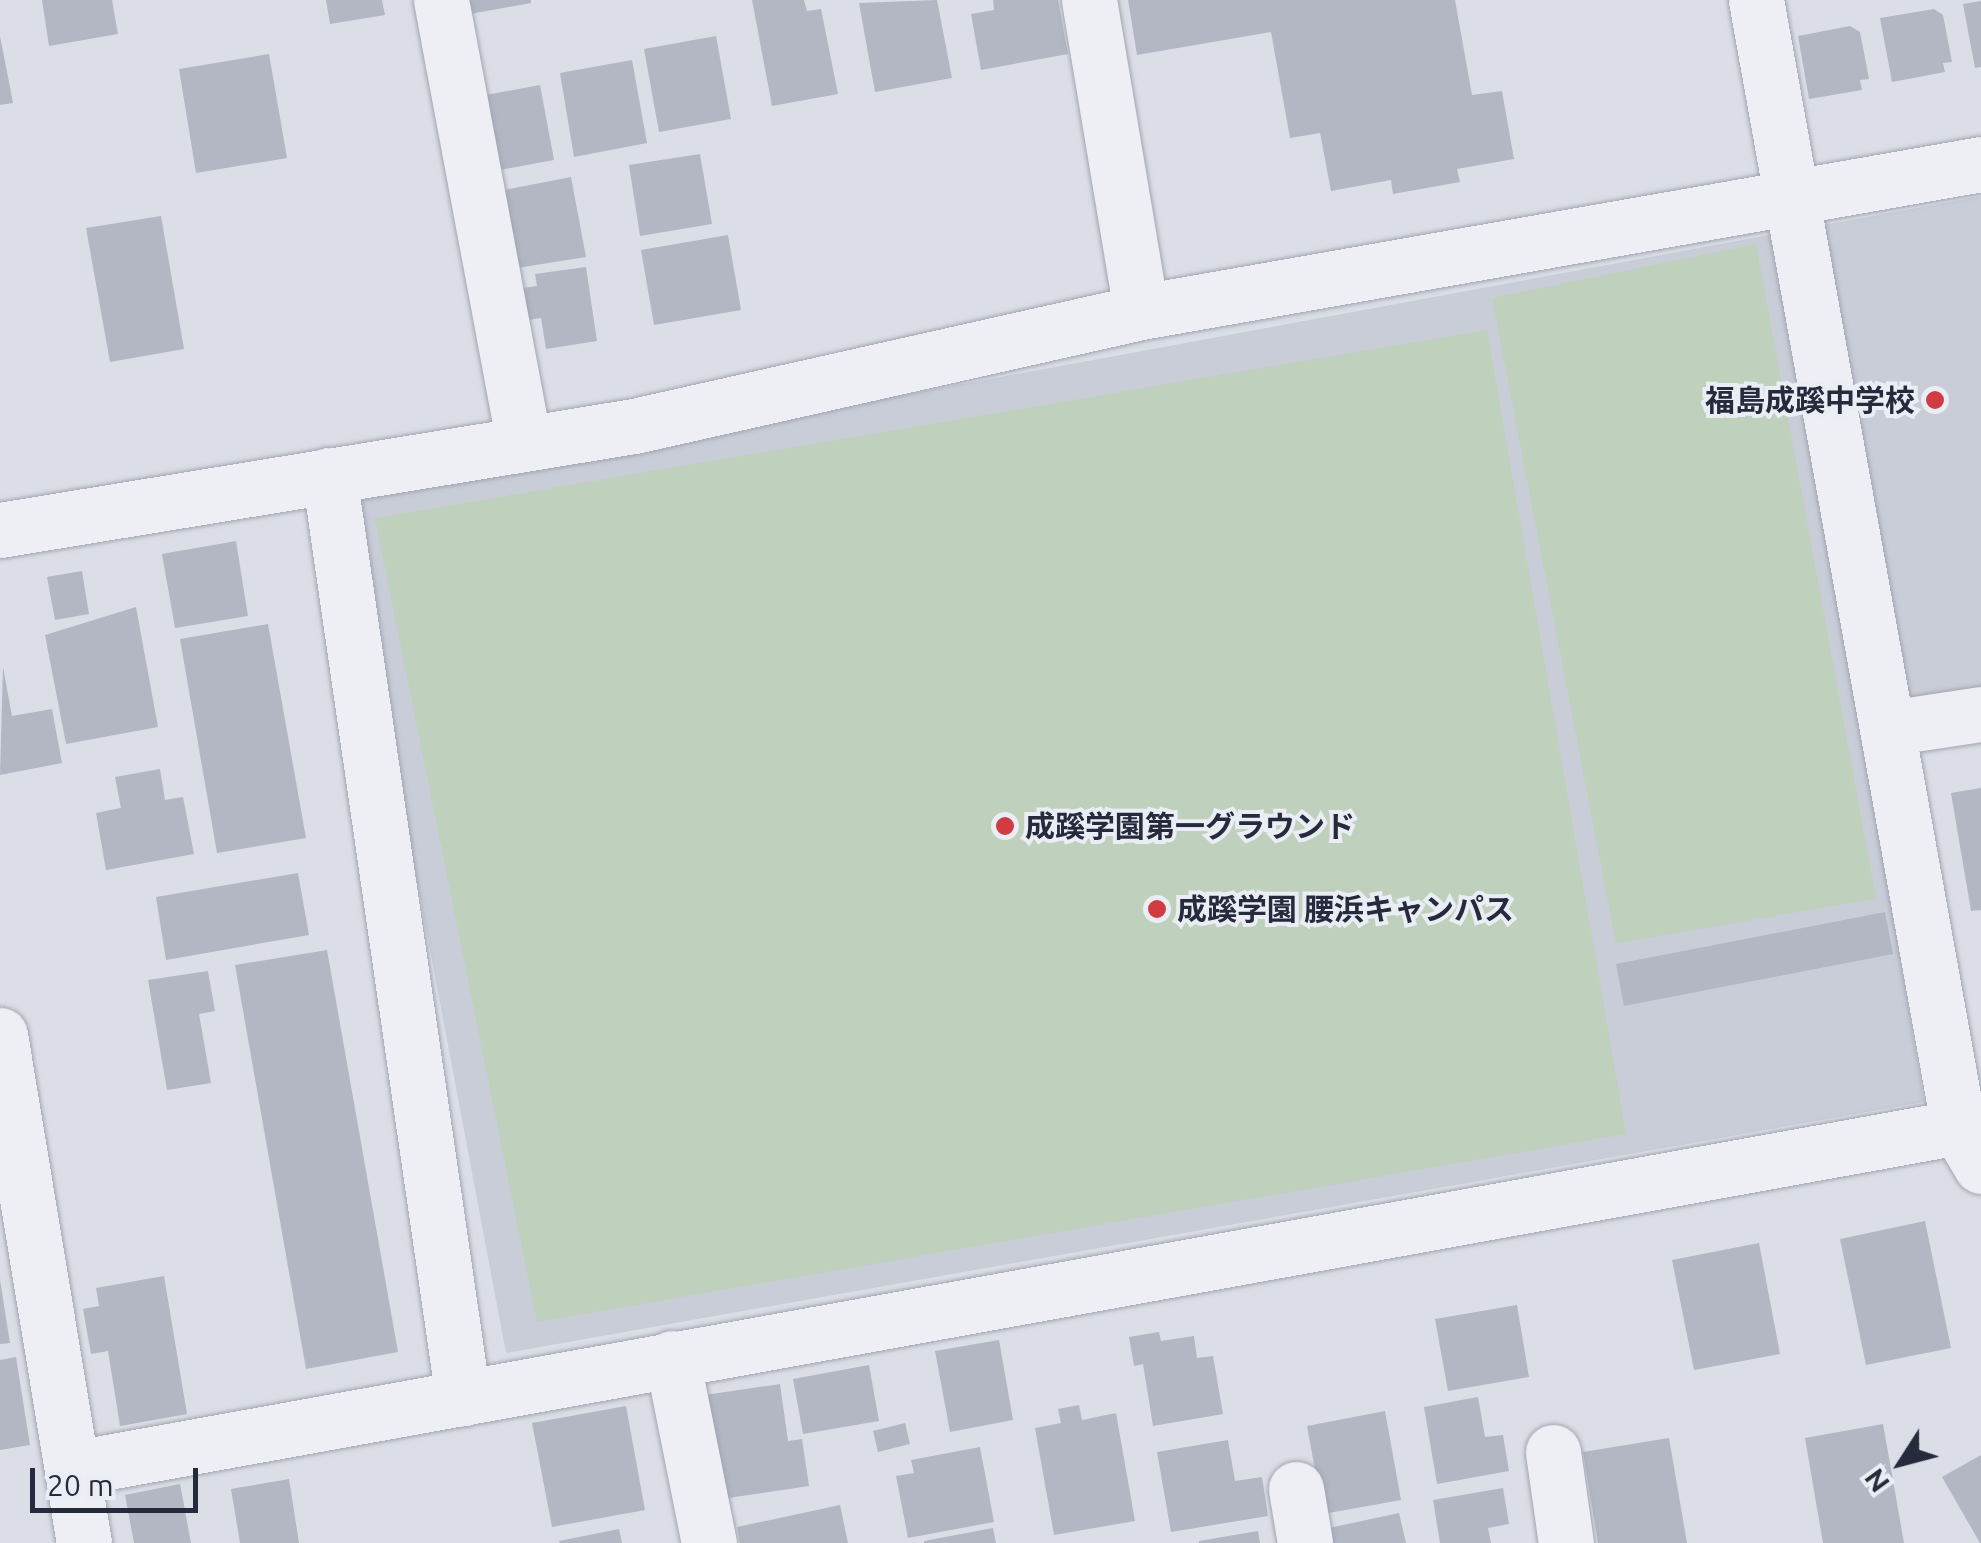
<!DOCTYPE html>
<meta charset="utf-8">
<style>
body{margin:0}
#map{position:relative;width:1981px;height:1543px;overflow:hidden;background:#dbdee6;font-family:Ubuntu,"Noto Sans JP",sans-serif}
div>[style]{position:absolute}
.built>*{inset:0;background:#c9cdd8}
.green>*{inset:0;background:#bfd0bc}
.building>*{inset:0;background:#b2b7c3}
.roads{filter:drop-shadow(0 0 2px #a1a5b0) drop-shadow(0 0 2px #a1a5b0)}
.minor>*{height:55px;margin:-27.5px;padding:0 27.5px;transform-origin:27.5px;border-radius:27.5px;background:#eeeff4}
.dots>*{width:28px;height:28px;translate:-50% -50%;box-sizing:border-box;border:5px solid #eaedf4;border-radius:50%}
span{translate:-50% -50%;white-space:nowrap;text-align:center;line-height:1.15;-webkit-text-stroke:8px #eaedf4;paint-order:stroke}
.poi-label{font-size:30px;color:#252b3c;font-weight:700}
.right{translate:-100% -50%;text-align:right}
.left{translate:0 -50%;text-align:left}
.north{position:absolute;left:1851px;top:1413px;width:100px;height:100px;-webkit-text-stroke:8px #eaedf4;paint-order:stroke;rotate:234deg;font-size:28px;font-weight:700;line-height:40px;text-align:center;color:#252b3c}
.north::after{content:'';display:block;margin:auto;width:35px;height:45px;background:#252b3c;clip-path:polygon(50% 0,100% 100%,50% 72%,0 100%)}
.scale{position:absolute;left:30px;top:1468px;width:168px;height:45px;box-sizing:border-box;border:5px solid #252b3c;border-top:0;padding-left:12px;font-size:30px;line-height:35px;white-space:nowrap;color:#252b3c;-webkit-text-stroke:8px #eaedf4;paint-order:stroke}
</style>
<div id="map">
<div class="built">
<div style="clip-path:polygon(1981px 196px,1981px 696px,1860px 716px,1924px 1102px,506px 1353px,345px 498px)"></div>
</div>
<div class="green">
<div style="clip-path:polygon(1756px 244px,1876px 899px,1616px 943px,1492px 298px)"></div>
<div style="clip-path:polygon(1487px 330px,1626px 1134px,537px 1322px,375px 518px)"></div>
</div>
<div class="building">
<div style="clip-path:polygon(42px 0,112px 0,118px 34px,49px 46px)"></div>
<div style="clip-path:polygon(326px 0,382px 0,385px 15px,330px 24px)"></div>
<div style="clip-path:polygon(467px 0,531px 0,531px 3px,470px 14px)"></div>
<div style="clip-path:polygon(752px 0,804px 0,807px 11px,821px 9px,838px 94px,772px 106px)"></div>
<div style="clip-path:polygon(937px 0,952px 78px,875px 92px,859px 3px)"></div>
<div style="clip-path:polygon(993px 0,1058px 0,1068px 54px,981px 70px,971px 14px,994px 10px)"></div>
<div style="clip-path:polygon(1128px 0,1455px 0,1472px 95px,1502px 91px,1514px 159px,1457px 169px,1460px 182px,1393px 194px,1391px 180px,1331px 191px,1320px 133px,1290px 138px,1271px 32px,1137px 55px)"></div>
<div style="clip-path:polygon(1981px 1px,1981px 67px,1975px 68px,1963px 4px)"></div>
<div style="clip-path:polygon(1934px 9px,1943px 15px,1952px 62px,1943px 63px,1945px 72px,1892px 82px,1880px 18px)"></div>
<div style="clip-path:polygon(1850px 26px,1860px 32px,1869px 79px,1860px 80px,1862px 90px,1809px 99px,1798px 36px)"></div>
<div style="clip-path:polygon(0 36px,13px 103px,0 105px)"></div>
<div style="clip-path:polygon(716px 36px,731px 119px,659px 132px,644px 49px)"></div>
<div style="clip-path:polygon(269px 54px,287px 158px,196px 173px,179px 69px)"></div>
<div style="clip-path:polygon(632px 60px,647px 143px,574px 157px,560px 73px)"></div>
<div style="clip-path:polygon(540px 85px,554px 160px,494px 171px,481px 96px)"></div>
<div style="clip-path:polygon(700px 154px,712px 224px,640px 236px,629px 165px)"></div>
<div style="clip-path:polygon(571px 177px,586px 257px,517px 268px,504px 190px)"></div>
<div style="clip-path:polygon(161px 216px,184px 349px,110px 362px,86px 228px)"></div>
<div style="clip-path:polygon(728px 235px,741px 310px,654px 325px,641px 250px)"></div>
<div style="clip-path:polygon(586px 267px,597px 341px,546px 349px,541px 318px,528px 320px,523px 288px,537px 286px,535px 274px)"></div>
<div style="clip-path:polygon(236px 541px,248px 616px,175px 628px,162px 554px)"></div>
<div style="clip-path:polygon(82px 571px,89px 614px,55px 620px,47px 577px)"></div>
<div style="clip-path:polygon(136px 607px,158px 727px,66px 744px,45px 635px)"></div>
<div style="clip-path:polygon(268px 624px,306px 838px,217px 853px,180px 639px)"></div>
<div style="clip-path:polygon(3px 667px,12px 716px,52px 709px,62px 763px,0 775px)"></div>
<div style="clip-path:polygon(160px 769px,165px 800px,183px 797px,194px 854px,106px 870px,96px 813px,121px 808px,115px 777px)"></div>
<div style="clip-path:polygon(1981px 788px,1981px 910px,1971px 911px,1951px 793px)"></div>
<div style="clip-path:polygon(298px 873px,309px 935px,166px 960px,156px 897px)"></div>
<div style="clip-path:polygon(1885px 912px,1893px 954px,1624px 1006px,1616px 964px)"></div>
<div style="clip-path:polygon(327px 950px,398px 1352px,306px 1369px,235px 965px)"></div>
<div style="clip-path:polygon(208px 971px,215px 1011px,199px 1014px,211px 1083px,167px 1090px,148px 980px)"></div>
<div style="clip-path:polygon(1925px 1221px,1951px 1348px,1866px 1365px,1840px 1239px)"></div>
<div style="clip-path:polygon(1759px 1243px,1780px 1354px,1694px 1370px,1672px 1260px)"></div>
<div style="clip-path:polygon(164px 1276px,187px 1414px,120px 1426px,108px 1351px,91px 1354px,83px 1309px,99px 1306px,96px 1288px)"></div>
<div style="clip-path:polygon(0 1280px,10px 1343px,0 1344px)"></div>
<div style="clip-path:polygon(1517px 1305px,1529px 1377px,1448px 1391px,1435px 1319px)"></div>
<div style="clip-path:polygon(1159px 1332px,1161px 1341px,1194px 1336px,1197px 1358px,1213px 1356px,1223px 1414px,1153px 1426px,1143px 1364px,1134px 1366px,1129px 1337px)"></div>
<div style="clip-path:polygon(999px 1340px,1013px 1420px,950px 1432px,935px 1351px)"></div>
<div style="clip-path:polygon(16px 1357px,30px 1445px,0 1450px,0 1360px)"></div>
<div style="clip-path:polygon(869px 1365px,879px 1421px,803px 1434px,793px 1379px)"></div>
<div style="clip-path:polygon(780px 1384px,788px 1441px,802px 1439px,809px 1486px,721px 1499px,705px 1395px)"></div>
<div style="clip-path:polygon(1478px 1397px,1485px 1437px,1503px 1435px,1509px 1471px,1437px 1484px,1424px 1407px)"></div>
<div style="clip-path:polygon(1079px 1405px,1082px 1420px,1116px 1413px,1135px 1521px,1054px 1535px,1035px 1428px,1061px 1423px,1058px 1409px)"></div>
<div style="clip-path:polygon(626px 1406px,645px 1510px,552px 1527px,532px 1423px)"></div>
<div style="clip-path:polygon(1385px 1411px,1401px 1500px,1323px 1514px,1307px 1426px)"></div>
<div style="clip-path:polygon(905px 1423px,910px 1444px,878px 1452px,873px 1431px)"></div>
<div style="clip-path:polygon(1883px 1424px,1904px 1543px,1823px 1543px,1805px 1438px)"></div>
<div style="clip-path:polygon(1669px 1438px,1687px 1543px,1598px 1543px,1583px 1452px)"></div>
<div style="clip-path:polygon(1228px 1440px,1235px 1481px,1262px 1477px,1268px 1516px,1171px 1532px,1157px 1452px)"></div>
<div style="clip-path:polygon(980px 1447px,994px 1522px,908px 1538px,896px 1476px,914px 1473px,911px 1460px)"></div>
<div style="clip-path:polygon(1981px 1455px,1981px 1543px,1980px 1543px,1942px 1477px)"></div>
<div style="clip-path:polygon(289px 1479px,299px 1543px,240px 1543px,231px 1489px)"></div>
<div style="clip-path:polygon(180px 1484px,191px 1543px,134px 1543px,125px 1495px)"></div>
<div style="clip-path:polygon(1503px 1488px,1509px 1524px,1488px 1528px,1491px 1543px,1440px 1543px,1433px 1500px)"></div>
<div style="clip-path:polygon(840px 1505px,848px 1543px,740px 1543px,737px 1527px)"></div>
<div style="clip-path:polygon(1399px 1513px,1406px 1543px,1332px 1543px,1329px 1528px)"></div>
<div style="clip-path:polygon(993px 1528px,996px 1543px,924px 1543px,924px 1541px)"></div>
<div style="clip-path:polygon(619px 1529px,622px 1543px,560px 1543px,559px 1541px)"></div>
<div style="clip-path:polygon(1258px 1531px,1260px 1543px,1199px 1543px,1199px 1541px)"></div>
</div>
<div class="roads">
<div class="minor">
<div style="left:441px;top:0;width:451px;rotate:79.4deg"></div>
<div style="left:1089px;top:0;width:316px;rotate:80.5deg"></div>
<div style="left:1756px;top:0;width:1147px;rotate:79.81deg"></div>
<div style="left:1959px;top:1129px;width:43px;rotate:59.3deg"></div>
<div style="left:329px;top:475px;width:933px;rotate:81.74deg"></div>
<div style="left:0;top:530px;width:642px;rotate:-9.32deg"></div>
<div style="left:634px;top:426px;width:520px;rotate:-12.67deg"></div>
<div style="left:1141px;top:312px;width:853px;rotate:-9.99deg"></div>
<div style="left:1888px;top:728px;width:94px;rotate:-8.6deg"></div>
<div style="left:0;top:1035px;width:515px;rotate:80.61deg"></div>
<div style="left:672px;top:1358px;width:189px;rotate:78.7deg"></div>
<div style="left:1553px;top:1452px;width:92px;rotate:81.9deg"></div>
<div style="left:75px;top:1468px;width:1937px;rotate:-10.26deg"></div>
<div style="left:1296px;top:1489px;width:55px;rotate:80.5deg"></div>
</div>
</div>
<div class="dots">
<div style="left:1935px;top:400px;background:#d03c41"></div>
<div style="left:1005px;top:826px;background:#d03c41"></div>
<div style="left:1157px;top:909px;background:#d03c41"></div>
</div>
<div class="poi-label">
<span class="right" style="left:1915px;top:400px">福島成蹊中学校</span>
<span class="left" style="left:1025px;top:826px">成蹊学園第一グラウンド</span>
<span class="left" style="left:1177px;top:909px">成蹊学園 腰浜キャンパス</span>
</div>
<div class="north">N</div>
<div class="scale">20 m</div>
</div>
